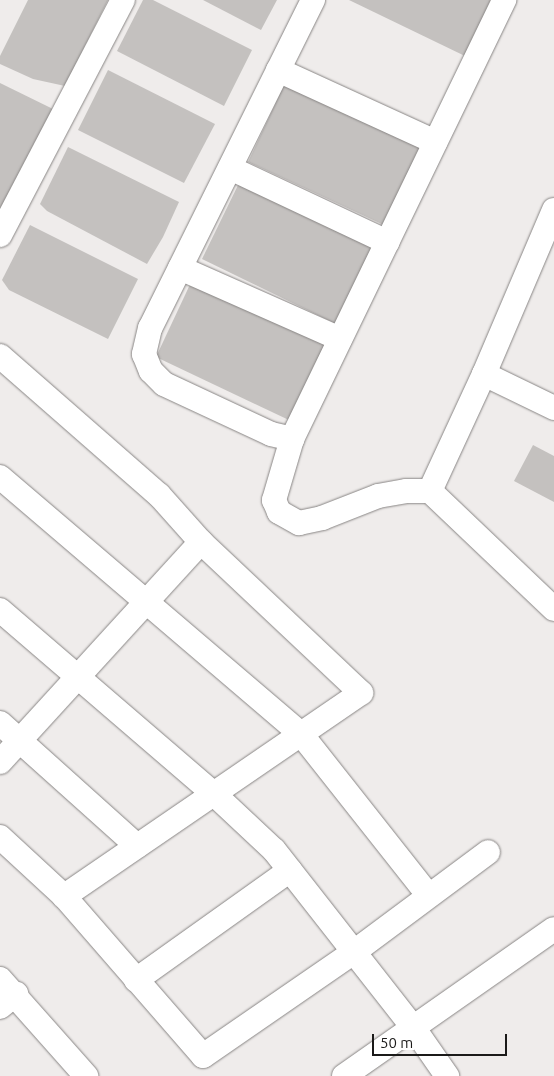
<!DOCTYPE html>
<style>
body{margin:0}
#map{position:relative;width:554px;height:1076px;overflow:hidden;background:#efeceb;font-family:Ubuntu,sans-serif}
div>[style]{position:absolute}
.building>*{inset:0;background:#c4c1bf}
.roads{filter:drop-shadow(0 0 1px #888584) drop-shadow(0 0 1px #888584)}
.minor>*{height:24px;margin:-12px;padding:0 12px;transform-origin:12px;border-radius:12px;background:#fff}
span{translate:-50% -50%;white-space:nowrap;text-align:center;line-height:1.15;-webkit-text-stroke:4.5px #fff;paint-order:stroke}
.scale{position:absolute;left:372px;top:1034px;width:135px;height:22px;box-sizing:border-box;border:2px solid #1b1a19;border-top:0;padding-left:6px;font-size:15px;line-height:18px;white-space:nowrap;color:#1b1a19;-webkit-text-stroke:4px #fff;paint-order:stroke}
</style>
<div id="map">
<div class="building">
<div style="clip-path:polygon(28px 0,108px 0,65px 86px,33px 79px,0 64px,0 56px)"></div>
<div style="clip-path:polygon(143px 0,153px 0,252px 50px,224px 106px,117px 51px)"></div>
<div style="clip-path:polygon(203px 0,277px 0,261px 30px)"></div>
<div style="clip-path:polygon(349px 0,495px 0,467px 57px)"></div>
<div style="clip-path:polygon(108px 70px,215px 124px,184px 183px,78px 130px)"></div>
<div style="clip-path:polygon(0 83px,53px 109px,0 215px)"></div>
<div style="clip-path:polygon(285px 83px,424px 147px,386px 226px,248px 162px)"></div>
<div style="clip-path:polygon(68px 147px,179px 202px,163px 237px,147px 264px,47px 211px,40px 204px)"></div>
<div style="clip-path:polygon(241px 179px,377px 244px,338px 325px,202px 259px)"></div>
<div style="clip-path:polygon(30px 225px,138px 279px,108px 339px,9px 290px,2px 280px)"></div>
<div style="clip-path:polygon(193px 278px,329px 342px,291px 421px,156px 357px)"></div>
<div style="clip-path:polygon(533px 445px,554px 456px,554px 502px,514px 481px)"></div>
</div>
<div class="roads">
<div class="minor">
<div style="left:313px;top:0;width:366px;rotate:116.4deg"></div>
<div style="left:150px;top:328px;width:27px;rotate:103deg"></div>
<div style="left:144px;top:354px;width:18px;rotate:68deg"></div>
<div style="left:151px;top:371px;width:18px;rotate:45deg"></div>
<div style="left:164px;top:384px;width:118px;rotate:25deg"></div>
<div style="left:271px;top:434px;width:22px;rotate:13deg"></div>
<div style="left:292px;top:439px;width:488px;rotate:-64.2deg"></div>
<div style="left:278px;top:70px;width:173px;rotate:24.6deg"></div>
<div style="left:230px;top:168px;width:174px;rotate:25.2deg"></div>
<div style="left:554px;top:210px;width:178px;rotate:113.1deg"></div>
<div style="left:484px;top:374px;width:129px;rotate:114.8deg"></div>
<div style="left:430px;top:491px;width:171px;rotate:43.6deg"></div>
<div style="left:0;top:235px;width:265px;rotate:-62.4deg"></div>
<div style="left:180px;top:268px;width:175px;rotate:23.9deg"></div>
<div style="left:0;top:356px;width:211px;rotate:41.2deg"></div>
<div style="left:159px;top:495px;width:63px;rotate:48.2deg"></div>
<div style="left:201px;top:542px;width:220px;rotate:43.3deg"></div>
<div style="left:361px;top:693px;width:360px;rotate:145.6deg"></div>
<div style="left:64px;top:896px;width:212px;rotate:49deg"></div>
<div style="left:203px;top:1056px;width:183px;rotate:-34.6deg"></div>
<div style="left:354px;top:952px;width:167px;rotate:-36.7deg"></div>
<div style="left:484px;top:374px;width:78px;rotate:25.9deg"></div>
<div style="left:292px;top:439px;width:64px;rotate:106.4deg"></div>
<div style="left:274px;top:500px;width:13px;rotate:67deg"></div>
<div style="left:279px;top:512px;width:23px;rotate:29deg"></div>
<div style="left:299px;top:523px;width:24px;rotate:-12deg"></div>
<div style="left:322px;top:518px;width:60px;rotate:-21.4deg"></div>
<div style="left:378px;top:496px;width:28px;rotate:-10deg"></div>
<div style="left:406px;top:491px;width:24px"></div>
<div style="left:0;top:477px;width:396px;rotate:40.5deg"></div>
<div style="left:301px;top:734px;width:206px;rotate:51.7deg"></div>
<div style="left:0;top:610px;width:281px;rotate:40.7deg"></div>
<div style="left:213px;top:793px;width:83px;rotate:43.1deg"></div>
<div style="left:274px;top:850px;width:225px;rotate:51.9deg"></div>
<div style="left:413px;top:1027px;width:60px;rotate:55.2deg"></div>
<div style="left:0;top:723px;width:184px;rotate:41.9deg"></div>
<div style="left:0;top:762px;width:298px;rotate:-47.6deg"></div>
<div style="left:0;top:837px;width:87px;rotate:42.7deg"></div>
<div style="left:0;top:979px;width:130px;rotate:48.4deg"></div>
<div style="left:136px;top:980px;width:189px;rotate:-35.5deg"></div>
<div style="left:0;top:1007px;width:21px;rotate:-39deg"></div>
<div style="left:344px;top:1076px;width:256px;rotate:-35deg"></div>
</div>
</div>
<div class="scale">50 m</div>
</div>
